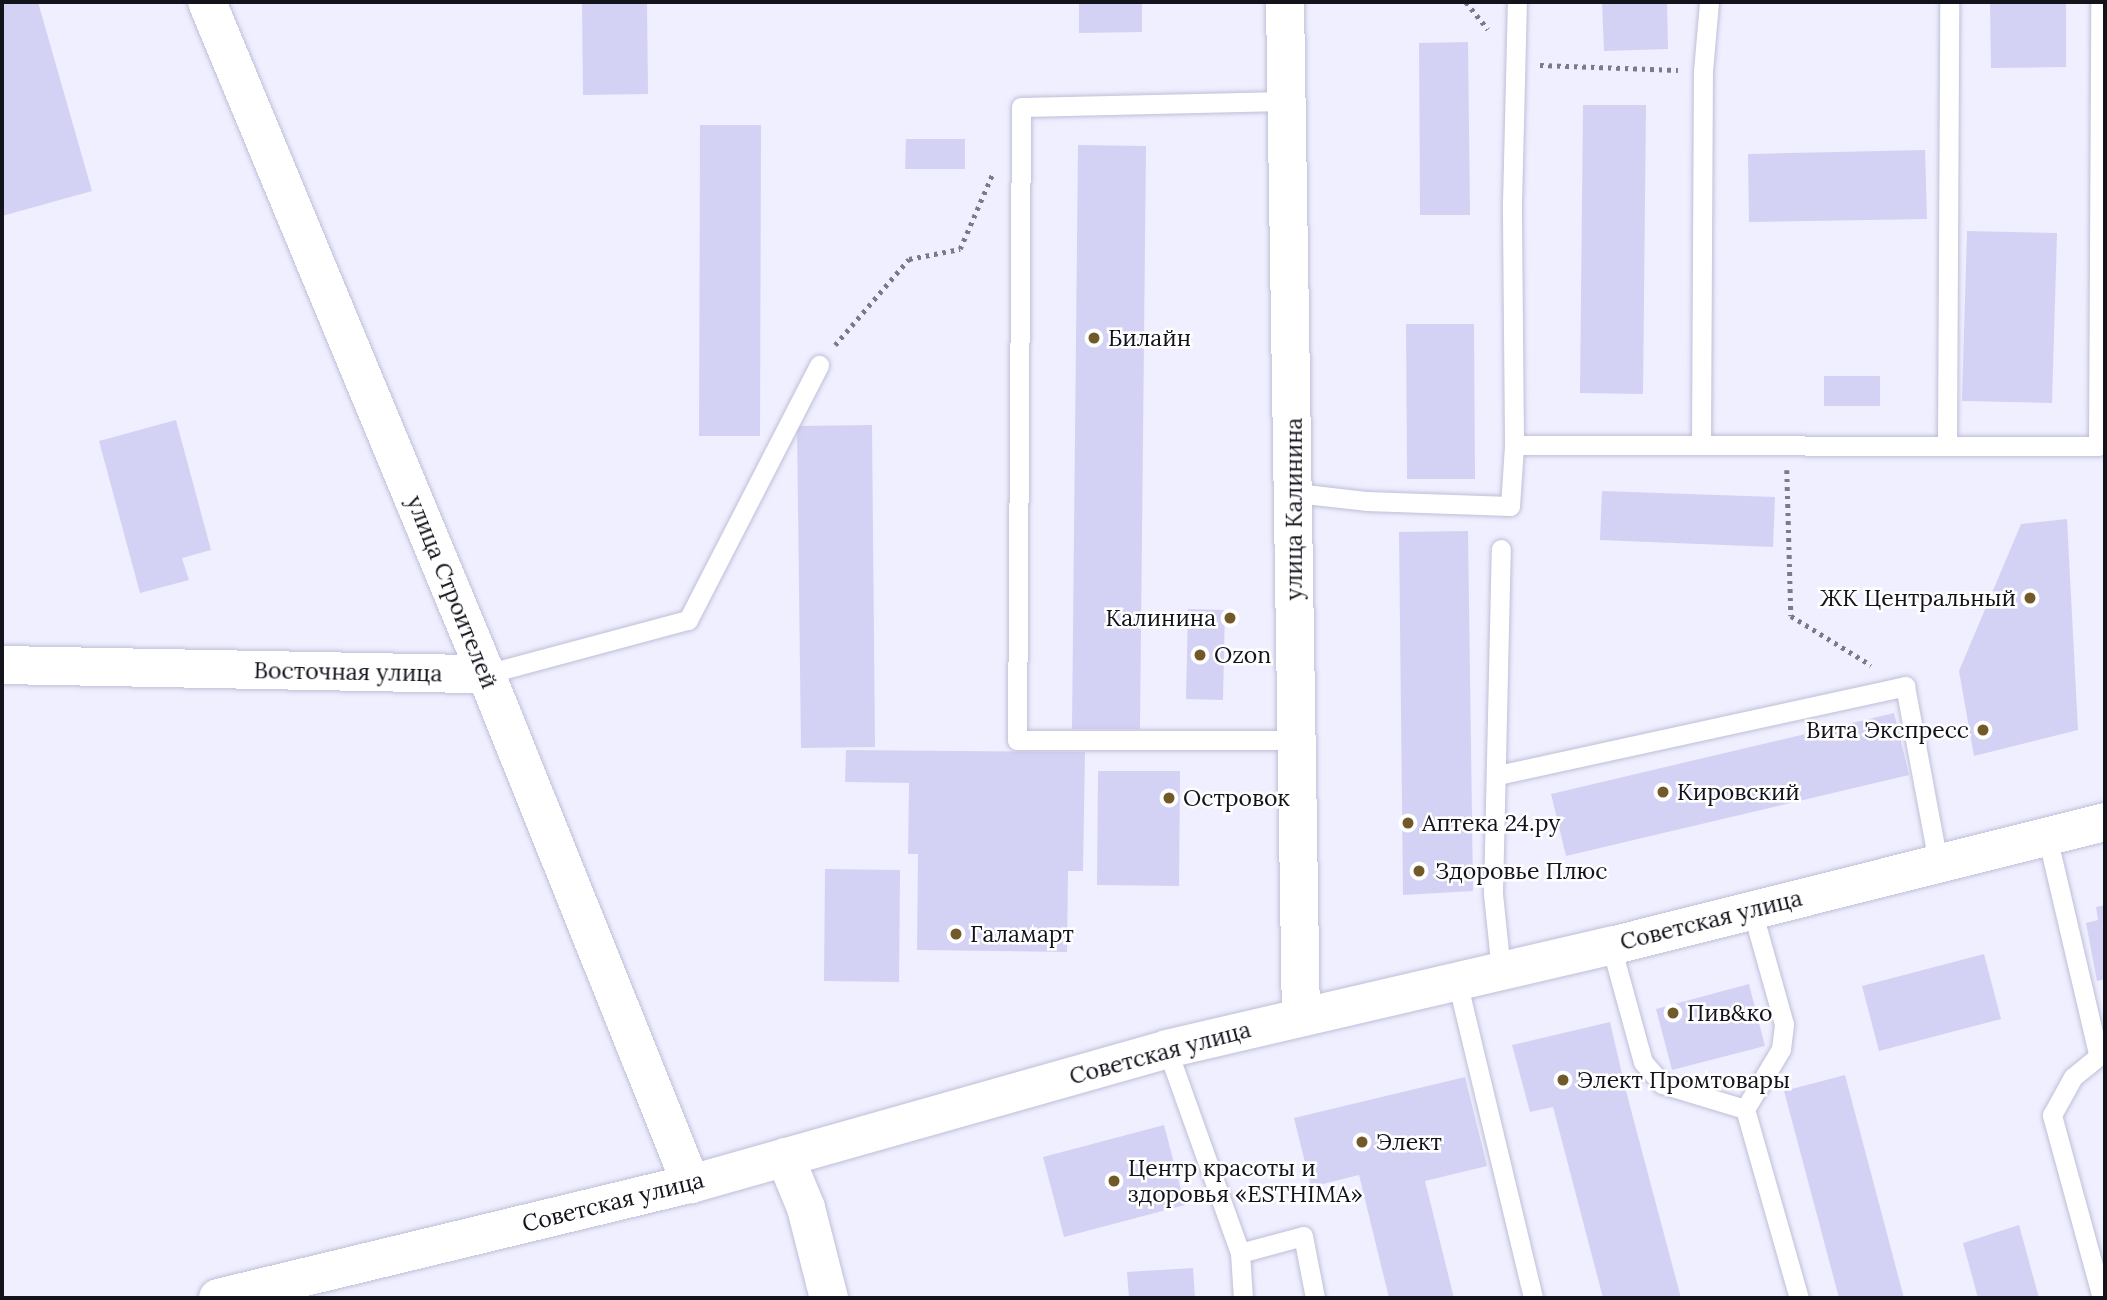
<!DOCTYPE html>
<meta charset="utf-8">
<style>
body{margin:0}
#map{position:relative;width:2107px;height:1300px;overflow:hidden;background:#efefff;font-family:Lora,serif}
div>[style]{position:absolute}
.building>*{inset:0;background:#d3d2f4}
.path>*{height:4.5px;margin-top:-2.25px;transform-origin:0;background:repeating-linear-gradient(90deg,#7b7b87 0 3.5px,transparent 0 8.5px)}
.roads{filter:drop-shadow(0 0 2px #bebed8) drop-shadow(0 0 2px #bebed8)}
.lane>*{height:19px;margin:-9.5px;padding:0 9.5px;transform-origin:9.5px;border-radius:9.5px;background:#fff}
.street>*{height:38px;margin:-19px;padding:0 19px;transform-origin:19px;border-radius:19px;background:#fff}
.secondary>*{height:38px;margin:-19px;padding:0 19px;transform-origin:19px;border-radius:19px;background:#fff}
.primary>*{height:38px;margin:-19px;padding:0 19px;transform-origin:19px;border-radius:19px;background:#fff}
.dots>*{width:19px;height:19px;translate:-50% -50%;box-sizing:border-box;border:4px solid #fff;border-radius:50%}
span{translate:-50% -50%;white-space:nowrap;text-align:center;line-height:1.15;-webkit-text-stroke:5px #fff;paint-order:stroke}
.poi-label{font-size:23px;color:#13131c}
.left{translate:0 -50%;text-align:left}
.right{translate:-100% -50%;text-align:right}
.street-label{font-size:23px;color:#13131c}
.frame{position:absolute;inset:0;border:4px solid #13131c;pointer-events:none}
</style>
<div id="map">
<div class="building">
<div style="clip-path:polygon(2px 2px,38px 2px,92px 191px,2px 216px)"></div>
<div style="clip-path:polygon(582px 2px,647px 2px,648px 94px,583px 95px)"></div>
<div style="clip-path:polygon(1079px 2px,1142px 2px,1142px 32px,1079px 33px)"></div>
<div style="clip-path:polygon(1602px 2px,1667px 2px,1668px 49px,1604px 51px)"></div>
<div style="clip-path:polygon(1990px 2px,2066px 2px,2066px 67px,1991px 68px)"></div>
<div style="clip-path:polygon(1468px 42px,1470px 215px,1420px 215px,1419px 43px)"></div>
<div style="clip-path:polygon(1583px 105px,1646px 105px,1643px 394px,1580px 393px)"></div>
<div style="clip-path:polygon(700px 125px,761px 125px,760px 436px,699px 436px)"></div>
<div style="clip-path:polygon(906px 139px,965px 139px,965px 169px,905px 169px)"></div>
<div style="clip-path:polygon(1078px 145px,1146px 146px,1140px 729px,1072px 729px)"></div>
<div style="clip-path:polygon(1925px 150px,1927px 219px,1749px 222px,1748px 154px)"></div>
<div style="clip-path:polygon(1967px 231px,2057px 233px,2052px 403px,1962px 401px)"></div>
<div style="clip-path:polygon(1406px 324px,1474px 324px,1475px 479px,1407px 479px)"></div>
<div style="clip-path:polygon(1824px 376px,1880px 376px,1880px 406px,1824px 406px)"></div>
<div style="clip-path:polygon(176px 420px,211px 550px,182px 558px,189px 580px,140px 593px,99px 441px)"></div>
<div style="clip-path:polygon(872px 425px,875px 747px,801px 748px,797px 426px)"></div>
<div style="clip-path:polygon(1602px 491px,1775px 497px,1773px 547px,1600px 540px)"></div>
<div style="clip-path:polygon(2067px 519px,2078px 730px,1974px 756px,1959px 671px,2021px 524px)"></div>
<div style="clip-path:polygon(1468px 531px,1473px 891px,1403px 895px,1399px 532px)"></div>
<div style="clip-path:polygon(1188px 609px,1225px 610px,1223px 700px,1186px 699px)"></div>
<div style="clip-path:polygon(1894px 713px,1909px 775px,1566px 856px,1551px 794px)"></div>
<div style="clip-path:polygon(846px 750px,1085px 752px,1083px 871px,1068px 871px,1067px 952px,917px 950px,918px 854px,908px 854px,909px 783px,845px 782px)"></div>
<div style="clip-path:polygon(1098px 771px,1180px 771px,1179px 886px,1097px 885px)"></div>
<div style="clip-path:polygon(825px 869px,900px 870px,899px 982px,824px 981px)"></div>
<div style="clip-path:polygon(2105px 905px,2105px 979px,2097px 981px,2086px 923px,2098px 920px,2096px 907px)"></div>
<div style="clip-path:polygon(1984px 954px,2001px 1019px,1879px 1051px,1862px 986px)"></div>
<div style="clip-path:polygon(1749px 984px,1765px 1046px,1672px 1070px,1656px 1009px)"></div>
<div style="clip-path:polygon(1610px 1022px,1626px 1091px,1681px 1298px,1603px 1298px,1553px 1107px,1530px 1112px,1512px 1045px)"></div>
<div style="clip-path:polygon(1845px 1075px,1904px 1298px,1839px 1298px,1784px 1091px)"></div>
<div style="clip-path:polygon(1465px 1077px,1487px 1166px,1425px 1181px,1454px 1298px,1389px 1298px,1359px 1175px,1311px 1187px,1294px 1118px)"></div>
<div style="clip-path:polygon(1164px 1125px,1185px 1205px,1064px 1237px,1043px 1157px)"></div>
<div style="clip-path:polygon(2019px 1225px,2039px 1298px,1978px 1298px,1963px 1243px)"></div>
<div style="clip-path:polygon(1193px 1268px,1195px 1298px,1129px 1298px,1127px 1272px)"></div>
</div>
<div class="path">
<div style="left:1466px;top:2px;width:35px;rotate:51deg"></div>
<div style="left:1540px;top:65px;width:138px;rotate:2.1deg"></div>
<div style="left:835px;top:345px;width:113px;rotate:-49.3deg"></div>
<div style="left:909px;top:259px;width:52px;rotate:-11.1deg"></div>
<div style="left:960px;top:249px;width:81px;rotate:-66.6deg"></div>
<div style="left:1787px;top:470px;width:146px;rotate:88.4deg"></div>
<div style="left:1791px;top:616px;width:94px;rotate:31.5deg"></div>
</div>
<div class="roads">
<div class="lane">
<div style="left:1286px;top:101px;width:265px;rotate:178.7deg"></div>
<div style="left:1021px;top:107px;width:633px;rotate:90.36deg"></div>
<div style="left:1017px;top:740px;width:277px"></div>
<div style="left:1701px;top:444px;width:373px;rotate:-89.7deg"></div>
<div style="left:1703px;top:71px;width:69px;rotate:-85deg"></div>
<div style="left:1947px;top:444px;width:442px;rotate:-89.7deg"></div>
<div style="left:1514px;top:445px;width:242px;rotate:-90.5deg"></div>
<div style="left:1512px;top:203px;width:201px;rotate:-88.6deg"></div>
<div style="left:1296px;top:493px;width:70px;rotate:6.5deg"></div>
<div style="left:1366px;top:501px;width:144px;rotate:2deg"></div>
<div style="left:1510px;top:506px;width:61px;rotate:-86.2deg"></div>
<div style="left:1514px;top:445px;width:584px;rotate:0.1deg"></div>
<div style="left:2098px;top:446px;width:444px;rotate:-89.7deg"></div>
<div style="left:486px;top:674px;width:209px;rotate:-15deg"></div>
<div style="left:688px;top:620px;width:287px;rotate:-62.8deg"></div>
<div style="left:1498px;top:775px;width:417px;rotate:-12.3deg"></div>
<div style="left:1905px;top:686px;width:179px;rotate:79.4deg"></div>
<div style="left:2047px;top:836px;width:223px;rotate:76.8deg"></div>
<div style="left:1611px;top:946px;width:120px;rotate:74.6deg"></div>
<div style="left:1643px;top:1062px;width:29px;rotate:49deg"></div>
<div style="left:1662px;top:1084px;width:87px;rotate:16.8deg"></div>
<div style="left:1745px;top:1109px;width:197px;rotate:74.1deg"></div>
<div style="left:1501px;top:971px;width:78px;rotate:-95.9deg"></div>
<div style="left:1493px;top:893px;width:344px;rotate:-88.7deg"></div>
<div style="left:1457px;top:981px;width:326px;rotate:76.5deg"></div>
<div style="left:1167px;top:1049px;width:217px;rotate:70.3deg"></div>
<div style="left:1240px;top:1253px;width:45px;rotate:86.2deg"></div>
<div style="left:1745px;top:1109px;width:70px;rotate:-59deg"></div>
<div style="left:1781px;top:1049px;width:25px;rotate:-83deg"></div>
<div style="left:1784px;top:1024px;width:118px;rotate:-105.7deg"></div>
<div style="left:1240px;top:1253px;width:65px;rotate:-15.1deg"></div>
<div style="left:1303px;top:1236px;width:63px;rotate:79deg"></div>
<div style="left:2102px;top:1298px;width:190px;rotate:-105.3deg"></div>
<div style="left:2052px;top:1115px;width:43px;rotate:-61.1deg"></div>
<div style="left:2073px;top:1077px;width:41px;rotate:-39.1deg"></div>
</div>
<div class="street">
<div style="left:2px;top:665px;width:484px;rotate:1.1deg"></div>
</div>
<div class="secondary">
<div style="left:207px;top:2px;width:728px;rotate:67.45deg"></div>
<div style="left:486px;top:674px;width:550px;rotate:68.1deg"></div>
<div style="left:691px;top:1184px;width:495px;rotate:-15.8deg"></div>
<div style="left:1167px;top:1049px;width:456px;rotate:-13.1deg"></div>
<div style="left:1611px;top:946px;width:509px;rotate:-14.09deg"></div>
<div style="left:1285px;top:2px;width:1014px;rotate:89.1deg"></div>
<div style="left:785px;top:1157px;width:55px;rotate:67.6deg"></div>
<div style="left:806px;top:1208px;width:93px;rotate:75.7deg"></div>
</div>
<div class="primary">
<div style="left:218px;top:1298px;width:487px;rotate:-13.6deg"></div>
</div>
</div>
<div class="dots">
<div style="left:1094px;top:338px;background:#72592a"></div>
<div style="left:2030px;top:598px;background:#72592a"></div>
<div style="left:1230px;top:618px;background:#72592a"></div>
<div style="left:1200px;top:655px;background:#72592a"></div>
<div style="left:1983px;top:730px;background:#72592a"></div>
<div style="left:1663px;top:792px;background:#72592a"></div>
<div style="left:1169px;top:798px;background:#72592a"></div>
<div style="left:1408px;top:823px;background:#72592a"></div>
<div style="left:1419px;top:871px;background:#72592a"></div>
<div style="left:956px;top:934px;background:#72592a"></div>
<div style="left:1673px;top:1013px;background:#72592a"></div>
<div style="left:1563px;top:1080px;background:#72592a"></div>
<div style="left:1362px;top:1142px;background:#72592a"></div>
<div style="left:1114px;top:1181px;background:#72592a"></div>
</div>
<div class="poi-label">
<span class="left" style="left:1108px;top:338px">Билайн</span>
<span class="right" style="left:2016px;top:598px">ЖК Центральный</span>
<span class="right" style="left:1216px;top:618px">Калинина</span>
<span class="left" style="left:1214px;top:655px">Ozon</span>
<span class="right" style="left:1969px;top:730px">Вита Экспресс</span>
<span class="left" style="left:1677px;top:792px">Кировский</span>
<span class="left" style="left:1183px;top:798px">Островок</span>
<span class="left" style="left:1422px;top:823px">Аптека 24.ру</span>
<span class="left" style="left:1435px;top:871px">Здоровье Плюс</span>
<span class="left" style="left:970px;top:934px">Галамарт</span>
<span class="left" style="left:1687px;top:1013px">Пив&amp;ко</span>
<span class="left" style="left:1577px;top:1080px">Элект Промтовары</span>
<span class="left" style="left:1376px;top:1142px">Элект</span>
<span class="left" style="left:1128px;top:1181px">Центр красоты и<br>здоровья «ESTHIMA»</span>
</div>
<div class="street-label">
<span style="left:1294px;top:509px;rotate:-90deg">улица Калинина</span>
<span style="left:452px;top:592px;rotate:68deg">улица Строителей</span>
<span style="left:348px;top:672px;rotate:1deg">Восточная улица</span>
<span style="left:1711px;top:920px;rotate:-14deg">Советская улица</span>
<span style="left:1160px;top:1053px;rotate:-15deg">Советская улица</span>
<span style="left:613px;top:1202px;rotate:-14deg">Советская улица</span>
</div>
<div class="frame"></div>
</div>
